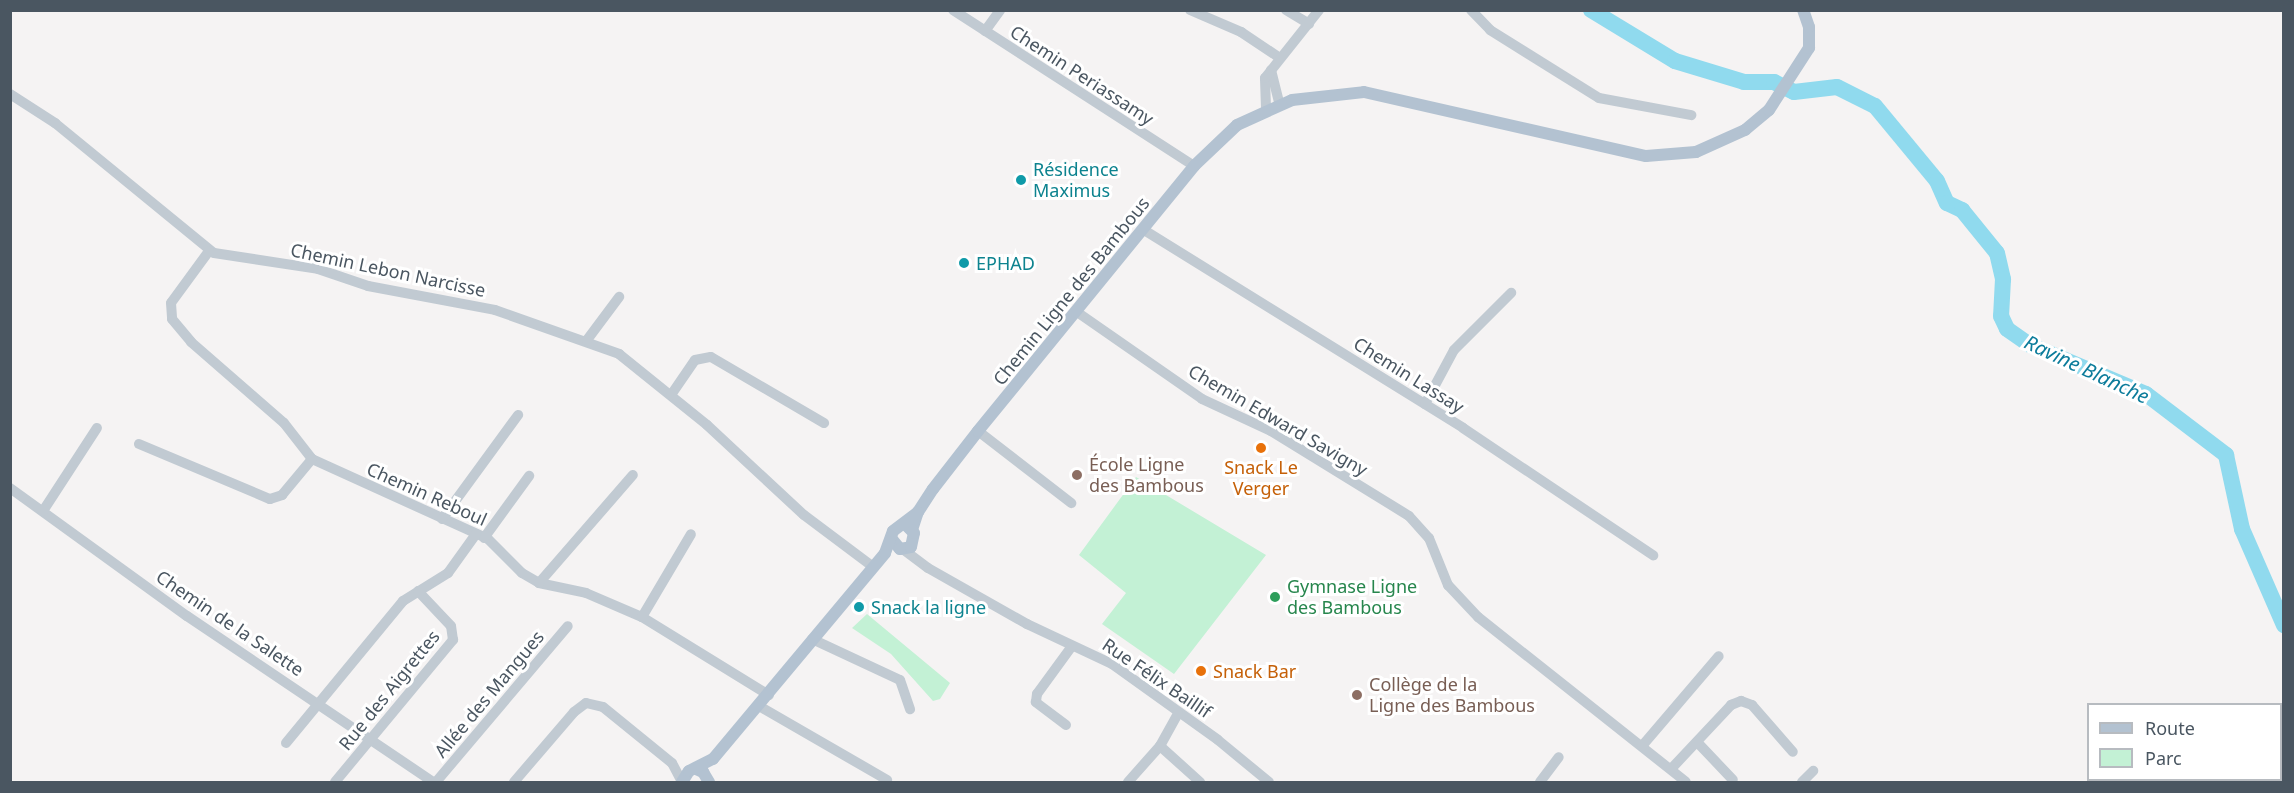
<!DOCTYPE html>
<meta charset="utf-8">
<style>
body{margin:0}
#map{position:relative;width:2294px;height:793px;overflow:hidden;background:#f5f3f3;font-family:"Noto Sans",sans-serif}
div>[style]{position:absolute}
.green>*{inset:0;background:#c3f1d5}
.river>*{height:16px;margin:-8px;padding:0 8px;transform-origin:8px;border-radius:8px;background:#90daee}
.minor>*{height:10px;margin:-5px;padding:0 5px;transform-origin:5px;border-radius:5px;background:#c1cad2}
.major>*{height:12px;margin:-6px;padding:0 6px;transform-origin:6px;border-radius:6px;background:#b3c2d1}
.dots>*{width:16px;height:16px;translate:-50% -50%;box-sizing:border-box;border:3px solid #fff;border-radius:50%}
span{translate:-50% -50%;white-space:nowrap;text-align:center;line-height:1.15;-webkit-text-stroke:6px #fff;paint-order:stroke}
.street-label{font-size:18px;color:#4a5661}
.culture-label{font-size:18px;color:#0d838f}
.left{translate:0 -50%;text-align:left}
.education-label{font-size:18px;color:#785e54}
.food-label{font-size:18px;color:#c56008}
.leisure-label{font-size:18px;color:#27864d}
.water-label{font-size:20px;color:#0c7c9b;font-style:italic}
.frame{position:absolute;inset:0;border:12px solid #4a5661;pointer-events:none}
.legend{position:absolute;left:2087px;top:703px;width:195px;height:78px;box-sizing:border-box;background:#fff;border:2px solid #b7bbc0;margin:0;padding:8px 10px;list-style:none;font-size:18px;color:#4a5661}
.legend li{display:flex;align-items:center;gap:12px;height:30px}
.legend b{width:30px;border:2px solid #b7bbc0}
</style>
<div id="map">
<div class="green">
<div style="clip-path:polygon(1136px 477px,1266px 555px,1174px 674px,1102px 624px,1126px 593px,1079px 555px)"></div>
<div style="clip-path:polygon(867px 614px,950px 683px,940px 699px,933px 701px,891px 654px,852px 628px)"></div>
</div>
<div class="river">
<div style="left:1591px;top:10px;width:98px;rotate:31.3deg"></div>
<div style="left:1675px;top:61px;width:72px;rotate:16.9deg"></div>
<div style="left:1744px;top:82px;width:30px"></div>
<div style="left:1774px;top:82px;width:22px;rotate:27deg"></div>
<div style="left:1794px;top:92px;width:43px;rotate:-6.6deg"></div>
<div style="left:1837px;top:87px;width:42px;rotate:26.6deg"></div>
<div style="left:1875px;top:106px;width:97px;rotate:50.4deg"></div>
<div style="left:1937px;top:181px;width:24px;rotate:66deg"></div>
<div style="left:1947px;top:203px;width:17px;rotate:25deg"></div>
<div style="left:1962px;top:210px;width:55px;rotate:50.9deg"></div>
<div style="left:1997px;top:253px;width:27px;rotate:77deg"></div>
<div style="left:2003px;top:279px;width:37px;rotate:93deg"></div>
<div style="left:2001px;top:316px;width:14px;rotate:65deg"></div>
<div style="left:2007px;top:329px;width:28px;rotate:35deg"></div>
<div style="left:2030px;top:345px;width:126px;rotate:22.9deg"></div>
<div style="left:2146px;top:394px;width:101px;rotate:37.3deg"></div>
<div style="left:2226px;top:455px;width:76px;rotate:77.8deg"></div>
<div style="left:2242px;top:529px;width:105px;rotate:66.4deg"></div>
</div>
<div class="minor">
<div style="left:953px;top:10px;width:287px;rotate:32.9deg"></div>
<div style="left:1190px;top:10px;width:56px;rotate:23.3deg"></div>
<div style="left:1241px;top:32px;width:47px;rotate:33.7deg"></div>
<div style="left:1286px;top:10px;width:27px;rotate:31deg"></div>
<div style="left:1471px;top:10px;width:28px;rotate:46deg"></div>
<div style="left:1490px;top:30px;width:128px;rotate:32deg"></div>
<div style="left:1599px;top:98px;width:94px;rotate:10.5deg"></div>
<div style="left:985px;top:31px;width:26px;rotate:-54deg"></div>
<div style="left:1271px;top:70px;width:34px;rotate:76deg"></div>
<div style="left:10px;top:94px;width:54px;rotate:32.8deg"></div>
<div style="left:55px;top:123px;width:205px;rotate:39.3deg"></div>
<div style="left:214px;top:253px;width:105px;rotate:8.7deg"></div>
<div style="left:318px;top:269px;width:53px;rotate:18.8deg"></div>
<div style="left:368px;top:286px;width:129px;rotate:10.7deg"></div>
<div style="left:495px;top:310px;width:132px;rotate:19.5deg"></div>
<div style="left:619px;top:354px;width:113px;rotate:38.9deg"></div>
<div style="left:707px;top:425px;width:132px;rotate:42.9deg"></div>
<div style="left:804px;top:515px;width:85px;rotate:36.9deg"></div>
<div style="left:1266px;top:108px;width:30px;rotate:-92deg"></div>
<div style="left:1265px;top:78px;width:87px;rotate:-51.5deg"></div>
<div style="left:1144px;top:230px;width:375px;rotate:31.8deg"></div>
<div style="left:1463px;top:428px;width:229px;rotate:33.8deg"></div>
<div style="left:209px;top:251px;width:64px;rotate:126.2deg"></div>
<div style="left:171px;top:303px;width:16px;rotate:86deg"></div>
<div style="left:172px;top:319px;width:30px;rotate:50deg"></div>
<div style="left:191px;top:342px;width:123px;rotate:41.1deg"></div>
<div style="left:284px;top:423px;width:46px;rotate:52.1deg"></div>
<div style="left:312px;top:459px;width:193px;rotate:24.4deg"></div>
<div style="left:488px;top:539px;width:48px;rotate:45deg"></div>
<div style="left:522px;top:573px;width:20px;rotate:30deg"></div>
<div style="left:539px;top:583px;width:48px;rotate:12deg"></div>
<div style="left:586px;top:593px;width:61px;rotate:23.2deg"></div>
<div style="left:642px;top:617px;width:149px;rotate:31.6deg"></div>
<div style="left:1077px;top:312px;width:152px;rotate:34.8deg"></div>
<div style="left:1202px;top:399px;width:76px;rotate:24.9deg"></div>
<div style="left:1271px;top:431px;width:162px;rotate:31.6deg"></div>
<div style="left:1409px;top:516px;width:30px;rotate:48deg"></div>
<div style="left:1429px;top:538px;width:51px;rotate:68deg"></div>
<div style="left:1448px;top:585px;width:44px;rotate:46.8deg"></div>
<div style="left:1478px;top:617px;width:265px;rotate:38.4deg"></div>
<div style="left:587px;top:340px;width:54px;rotate:-53.3deg"></div>
<div style="left:671px;top:395px;width:42px;rotate:-55.6deg"></div>
<div style="left:695px;top:360px;width:16px;rotate:-11deg"></div>
<div style="left:711px;top:357px;width:131px;rotate:30.3deg"></div>
<div style="left:1425px;top:404px;width:61px;rotate:-61.8deg"></div>
<div style="left:1454px;top:350px;width:81px;rotate:-45deg"></div>
<div style="left:978px;top:431px;width:118px;rotate:37.7deg"></div>
<div style="left:139px;top:444px;width:142px;rotate:22.8deg"></div>
<div style="left:270px;top:499px;width:13px;rotate:-18deg"></div>
<div style="left:282px;top:495px;width:47px;rotate:-50.2deg"></div>
<div style="left:10px;top:488px;width:218px;rotate:35.9deg"></div>
<div style="left:187px;top:616px;width:297px;rotate:34deg"></div>
<div style="left:43px;top:511px;width:99px;rotate:-57deg"></div>
<div style="left:442px;top:519px;width:129px;rotate:-53.8deg"></div>
<div style="left:484px;top:538px;width:77px;rotate:-54deg"></div>
<div style="left:904px;top:550px;width:30px;rotate:37deg"></div>
<div style="left:928px;top:568px;width:114px;rotate:29.5deg"></div>
<div style="left:1027px;top:624px;width:94px;rotate:25.2deg"></div>
<div style="left:1112px;top:664px;width:130px;rotate:35.6deg"></div>
<div style="left:1218px;top:740px;width:66px;rotate:39.5deg"></div>
<div style="left:539px;top:583px;width:143px;rotate:-49deg"></div>
<div style="left:642px;top:617px;width:96px;rotate:-59.4deg"></div>
<div style="left:812px;top:639px;width:97px;rotate:25deg"></div>
<div style="left:900px;top:680px;width:31px;rotate:71deg"></div>
<div style="left:759px;top:706px;width:148px;rotate:30deg"></div>
<div style="left:1066px;top:725px;width:38px;rotate:-143deg"></div>
<div style="left:1036px;top:702px;width:8px;rotate:-83deg"></div>
<div style="left:1037px;top:694px;width:59px;rotate:-53.9deg"></div>
<div style="left:1697px;top:742px;width:52px;rotate:46.5deg"></div>
<div style="left:286px;top:743px;width:184px;rotate:-50.5deg"></div>
<div style="left:403px;top:601px;width:53px;rotate:-31.9deg"></div>
<div style="left:448px;top:573px;width:48px;rotate:-54.3deg"></div>
<div style="left:1160px;top:746px;width:54px;rotate:42deg"></div>
<div style="left:1642px;top:746px;width:118px;rotate:-49.5deg"></div>
<div style="left:1671px;top:769px;width:88px;rotate:-46.8deg"></div>
<div style="left:1731px;top:705px;width:11px;rotate:-22deg"></div>
<div style="left:1741px;top:701px;width:12px;rotate:20deg"></div>
<div style="left:1752px;top:705px;width:62px;rotate:48.9deg"></div>
<div style="left:335px;top:782px;width:185px;rotate:-50.3deg"></div>
<div style="left:453px;top:640px;width:14px;rotate:-98deg"></div>
<div style="left:451px;top:626px;width:48px;rotate:-133.3deg"></div>
<div style="left:436px;top:782px;width:204px;rotate:-49.8deg"></div>
<div style="left:514px;top:782px;width:92px;rotate:-49.4deg"></div>
<div style="left:574px;top:712px;width:15px;rotate:-37deg"></div>
<div style="left:586px;top:703px;width:17px;rotate:13deg"></div>
<div style="left:603px;top:707px;width:89px;rotate:39.1deg"></div>
<div style="left:672px;top:763px;width:21px;rotate:62deg"></div>
<div style="left:1128px;top:782px;width:48px;rotate:-48.4deg"></div>
<div style="left:1160px;top:746px;width:37px;rotate:-61deg"></div>
<div style="left:1540px;top:782px;width:31px;rotate:-53deg"></div>
<div style="left:1802px;top:782px;width:16px;rotate:-45deg"></div>
</div>
<div class="major">
<div style="left:912px;top:530px;width:19px;rotate:-72deg"></div>
<div style="left:918px;top:512px;width:27px;rotate:-57deg"></div>
<div style="left:933px;top:489px;width:73px;rotate:-52.2deg"></div>
<div style="left:978px;top:431px;width:342px;rotate:-50.8deg"></div>
<div style="left:1194px;top:166px;width:59px;rotate:-43.6deg"></div>
<div style="left:1237px;top:125px;width:60px;rotate:-24.4deg"></div>
<div style="left:1292px;top:100px;width:72px;rotate:-6.3deg"></div>
<div style="left:1364px;top:92px;width:289px;rotate:12.8deg"></div>
<div style="left:1646px;top:156px;width:50px;rotate:-4.6deg"></div>
<div style="left:1696px;top:152px;width:54px;rotate:-24.2deg"></div>
<div style="left:1745px;top:130px;width:31px;rotate:-40deg"></div>
<div style="left:1769px;top:110px;width:74px;rotate:-57.2deg"></div>
<div style="left:1809px;top:48px;width:21px;rotate:-90deg"></div>
<div style="left:1809px;top:27px;width:18px;rotate:-109deg"></div>
<div style="left:891px;top:538px;width:14px;rotate:51deg"></div>
<div style="left:900px;top:549px;width:11px;rotate:-10deg"></div>
<div style="left:911px;top:547px;width:14px;rotate:-78deg"></div>
<div style="left:914px;top:533px;width:10px;rotate:-135deg"></div>
<div style="left:696px;top:769px;width:8px;rotate:23deg"></div>
<div style="left:703px;top:772px;width:12px;rotate:59deg"></div>
<div style="left:682px;top:782px;width:13px;rotate:-58deg"></div>
<div style="left:689px;top:771px;width:27px;rotate:-27deg"></div>
<div style="left:713px;top:759px;width:268px;rotate:-50.1deg"></div>
<div style="left:885px;top:553px;width:23px;rotate:-70deg"></div>
<div style="left:893px;top:531px;width:31px;rotate:-37deg"></div>
</div>
<div class="dots">
<div style="left:1021px;top:180px;background:#0f9aa8"></div>
<div style="left:964px;top:263px;background:#0f9aa8"></div>
<div style="left:1261px;top:448px;background:#e8710a"></div>
<div style="left:1077px;top:475px;background:#8d6e63"></div>
<div style="left:1275px;top:597px;background:#2e9e5b"></div>
<div style="left:859px;top:607px;background:#0f9aa8"></div>
<div style="left:1201px;top:671px;background:#e8710a"></div>
<div style="left:1357px;top:695px;background:#8d6e63"></div>
</div>
<div class="street-label">
<span style="left:1082px;top:75px;rotate:33deg">Chemin Periassamy</span>
<span style="left:388px;top:270px;rotate:12deg">Chemin Lebon Narcisse</span>
<span style="left:1071px;top:291px;rotate:-51deg">Chemin Ligne des Bambous</span>
<span style="left:1409px;top:375px;rotate:32deg">Chemin Lassay</span>
<span style="left:1278px;top:420px;rotate:30deg">Chemin Edward Savigny</span>
<span style="left:427px;top:494px;rotate:24deg">Chemin Reboul</span>
<span style="left:230px;top:623px;rotate:34deg">Chemin de la Salette</span>
<span style="left:1157px;top:678px;rotate:34deg">Rue Félix Baillif</span>
<span style="left:389px;top:690px;rotate:-51deg">Rue des Aigrettes</span>
<span style="left:489px;top:694px;rotate:-50deg">Allée des Mangues</span>
</div>
<div class="culture-label">
<span class="left" style="left:1033px;top:180px">Résidence<br>Maximus</span>
<span class="left" style="left:976px;top:263px">EPHAD</span>
<span class="left" style="left:871px;top:607px">Snack la ligne</span>
</div>
<div class="education-label">
<span class="left" style="left:1089px;top:475px">École Ligne<br>des Bambous</span>
<span class="left" style="left:1369px;top:695px">Collège de la<br>Ligne des Bambous</span>
</div>
<div class="food-label">
<span style="left:1261px;top:478px">Snack Le<br>Verger</span>
<span class="left" style="left:1213px;top:671px">Snack Bar</span>
</div>
<div class="leisure-label">
<span class="left" style="left:1287px;top:597px">Gymnase Ligne<br>des Bambous</span>
</div>
<div class="water-label">
<span style="left:2087px;top:369px;rotate:25deg">Ravine Blanche</span>
</div>
<div class="frame"></div>
<ul class="legend">
<li><b style="height:8px;background:#b3c2d1"></b>Route</li>
<li><b style="height:16px;background:#c3f1d5"></b>Parc</li>
</ul>
</div>
